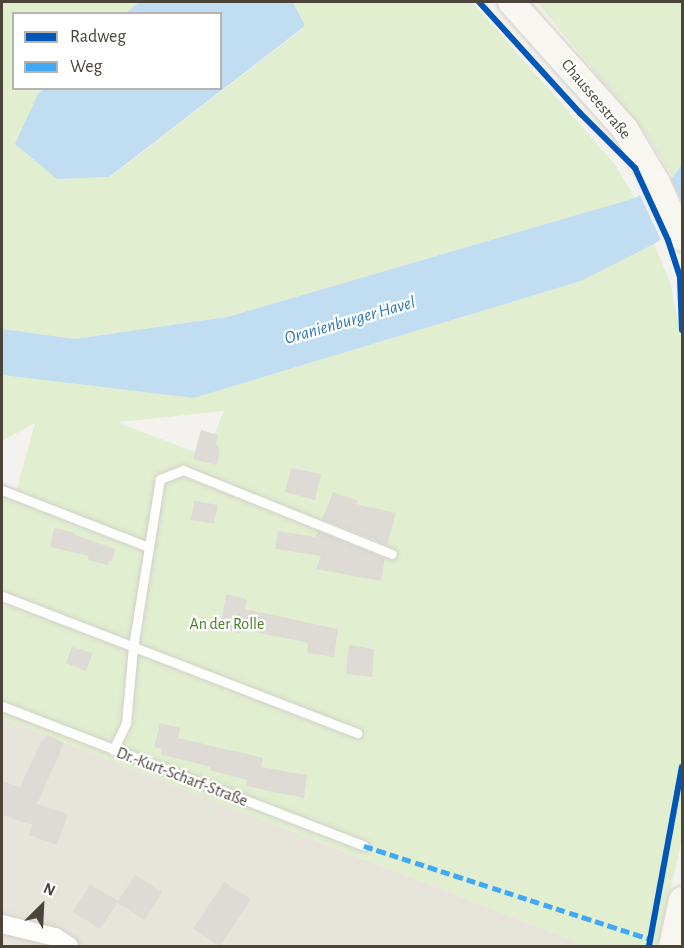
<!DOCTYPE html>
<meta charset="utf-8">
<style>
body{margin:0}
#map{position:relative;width:684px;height:948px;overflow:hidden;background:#f4f2ee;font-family:"Alegreya Sans",sans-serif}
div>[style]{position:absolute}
.residential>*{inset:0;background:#e7e4dc}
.green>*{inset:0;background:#e1eecf}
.water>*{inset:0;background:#c0ddf1}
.pier>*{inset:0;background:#f4f2ee}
.building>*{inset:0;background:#dedbd6}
.roads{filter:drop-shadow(0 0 2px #d2d0cb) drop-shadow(0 0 2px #d2d0cb)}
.service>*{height:9px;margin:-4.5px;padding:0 4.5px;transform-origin:4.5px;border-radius:4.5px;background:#fdfdfc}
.minor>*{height:18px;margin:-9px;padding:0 9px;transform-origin:9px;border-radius:9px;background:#fdfdfc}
.secondary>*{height:26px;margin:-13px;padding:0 13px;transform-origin:13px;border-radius:13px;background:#f7f6f1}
.quiet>*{height:4.5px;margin-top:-2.25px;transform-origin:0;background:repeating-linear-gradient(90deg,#3fa9f5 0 9px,transparent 0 13.5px)}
.cycleway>*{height:6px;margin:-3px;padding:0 3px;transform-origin:3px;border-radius:3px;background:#0057b8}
span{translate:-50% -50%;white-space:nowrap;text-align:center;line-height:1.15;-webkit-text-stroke:4.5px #fff;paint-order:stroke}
.street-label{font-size:16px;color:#4b4439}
.park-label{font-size:16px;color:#4a7f2a}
.water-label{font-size:18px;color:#2e7ab2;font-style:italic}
.frame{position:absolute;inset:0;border:3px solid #4b4439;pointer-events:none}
.legend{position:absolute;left:12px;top:12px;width:210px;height:78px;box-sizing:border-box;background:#fff;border:2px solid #b7b4b0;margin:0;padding:8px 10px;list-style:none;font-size:18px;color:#4b4439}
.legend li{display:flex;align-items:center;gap:12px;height:30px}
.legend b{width:30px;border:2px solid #b7b4b0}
.north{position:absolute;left:12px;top:876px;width:60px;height:60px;-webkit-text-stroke:4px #fff;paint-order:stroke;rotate:24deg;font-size:16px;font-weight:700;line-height:24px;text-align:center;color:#4b4439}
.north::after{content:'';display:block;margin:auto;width:21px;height:27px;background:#4b4439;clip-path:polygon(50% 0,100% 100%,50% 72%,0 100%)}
</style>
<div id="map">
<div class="residential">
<div style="clip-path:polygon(2px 718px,361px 858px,587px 946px,2px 946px)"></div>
</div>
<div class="green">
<div style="clip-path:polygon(2px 2px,139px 2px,126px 13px,14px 14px,14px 88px,43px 89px,38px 94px,57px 179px,110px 177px,305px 27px,293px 2px,472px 2px,614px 163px,635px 198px,227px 317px,75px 339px,2px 329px)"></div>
<div style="clip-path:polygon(537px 2px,682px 2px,682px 164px,673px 177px,645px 132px)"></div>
<div style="clip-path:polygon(evenodd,654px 244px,670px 282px,682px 340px,682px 839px,658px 946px,587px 946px,2px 718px,2px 484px,17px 489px,35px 423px,2px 441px,2px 375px,194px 398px,581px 281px,654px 244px,224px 411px,205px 456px,119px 423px,119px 422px,224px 411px)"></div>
</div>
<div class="water">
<div style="clip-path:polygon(139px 2px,293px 2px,305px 26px,109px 177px,57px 179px,15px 144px,38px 94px,43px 89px,220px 88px,220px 14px,126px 13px)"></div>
<div style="clip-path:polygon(682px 164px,682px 226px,654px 244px,581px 281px,194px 398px,2px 375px,2px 329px,75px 339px,227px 317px,635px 198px,673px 177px)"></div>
</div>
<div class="pier">
<div style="clip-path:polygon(670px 177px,682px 202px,682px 230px,662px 242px,639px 193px)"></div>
</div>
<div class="building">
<div style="clip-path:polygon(201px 430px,218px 435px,216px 444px,220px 450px,217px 465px,193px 459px)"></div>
<div style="clip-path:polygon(291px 468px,321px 474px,315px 500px,285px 492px)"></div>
<div style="clip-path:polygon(333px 492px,358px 501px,356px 504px,396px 513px,387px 545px,322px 519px)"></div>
<div style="clip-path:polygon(194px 501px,218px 505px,214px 524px,191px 520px)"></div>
<div style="clip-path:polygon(54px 528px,75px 533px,75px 535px,115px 549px,112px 561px,109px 561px,108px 565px,88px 560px,89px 556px,50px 547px)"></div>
<div style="clip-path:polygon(278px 531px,316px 537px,318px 531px,385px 558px,381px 581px,316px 569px,321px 556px,275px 549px)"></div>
<div style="clip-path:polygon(226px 594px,247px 599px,245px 609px,338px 629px,334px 657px,307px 653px,308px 643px,241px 629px,240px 633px,220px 629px)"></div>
<div style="clip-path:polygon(349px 645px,374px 649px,372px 677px,346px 674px)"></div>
<div style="clip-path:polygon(72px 647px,93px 653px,86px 671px,66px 663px)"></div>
<div style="clip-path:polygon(160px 723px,180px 728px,178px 738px,263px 758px,261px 767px,307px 775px,304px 798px,246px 786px,247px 780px,210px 770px,210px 767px,200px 764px,161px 755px,162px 749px,154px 747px)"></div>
<div style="clip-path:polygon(48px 735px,64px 743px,37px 804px,68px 814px,57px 845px,29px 835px,32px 825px,2px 815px,2px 781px,20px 787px,40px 744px)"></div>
<div style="clip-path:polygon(135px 875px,162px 892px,145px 920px,117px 903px,100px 929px,73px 912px,90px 884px,118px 901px)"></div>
<div style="clip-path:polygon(224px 882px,251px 899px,220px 946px,193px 929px)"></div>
</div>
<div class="roads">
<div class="service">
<div style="left:2px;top:490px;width:157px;rotate:21.3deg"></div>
<div style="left:2px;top:596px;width:381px;rotate:21.1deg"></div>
<div style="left:2px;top:706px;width:388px;rotate:21.1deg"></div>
<div style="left:113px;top:750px;width:30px;rotate:-64deg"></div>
<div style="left:126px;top:723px;width:76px;rotate:-84.7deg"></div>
<div style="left:133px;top:647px;width:170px;rotate:-80.9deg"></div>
<div style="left:160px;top:479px;width:25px;rotate:-21deg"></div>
<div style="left:183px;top:470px;width:225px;rotate:21.9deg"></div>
</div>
<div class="minor">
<div style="left:2px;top:924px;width:55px;rotate:13.8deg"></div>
<div style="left:55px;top:937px;width:17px;rotate:33deg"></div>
</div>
<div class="secondary">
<div style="left:511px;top:2px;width:171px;rotate:48.1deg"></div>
<div style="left:625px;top:129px;width:63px;rotate:59.3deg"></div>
<div style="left:657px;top:183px;width:60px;rotate:65.6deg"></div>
<div style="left:672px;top:946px;width:47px;rotate:-77.7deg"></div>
</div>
</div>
<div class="quiet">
<div style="left:364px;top:846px;width:302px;rotate:18deg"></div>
</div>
<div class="cycleway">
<div style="left:479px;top:2px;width:150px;rotate:47.7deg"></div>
<div style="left:580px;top:113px;width:78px;rotate:45deg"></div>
<div style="left:635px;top:168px;width:79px;rotate:65.4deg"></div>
<div style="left:668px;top:240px;width:40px;rotate:72deg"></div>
<div style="left:680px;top:278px;width:52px;rotate:87.8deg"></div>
<div style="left:649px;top:946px;width:182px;rotate:-79.6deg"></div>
</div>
<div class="street-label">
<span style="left:596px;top:99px;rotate:50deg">Chausseestraße</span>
<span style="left:182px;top:777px;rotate:21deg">Dr.-Kurt-Scharf-Straße</span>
</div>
<div class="park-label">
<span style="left:227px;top:624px">An der Rolle</span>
</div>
<div class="water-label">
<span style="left:350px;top:321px;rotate:-16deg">Oranienburger Havel</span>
</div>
<div class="frame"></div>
<ul class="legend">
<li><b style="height:8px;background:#0057b8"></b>Radweg</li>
<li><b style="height:8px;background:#3fa9f5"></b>Weg</li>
</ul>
<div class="north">N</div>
</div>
